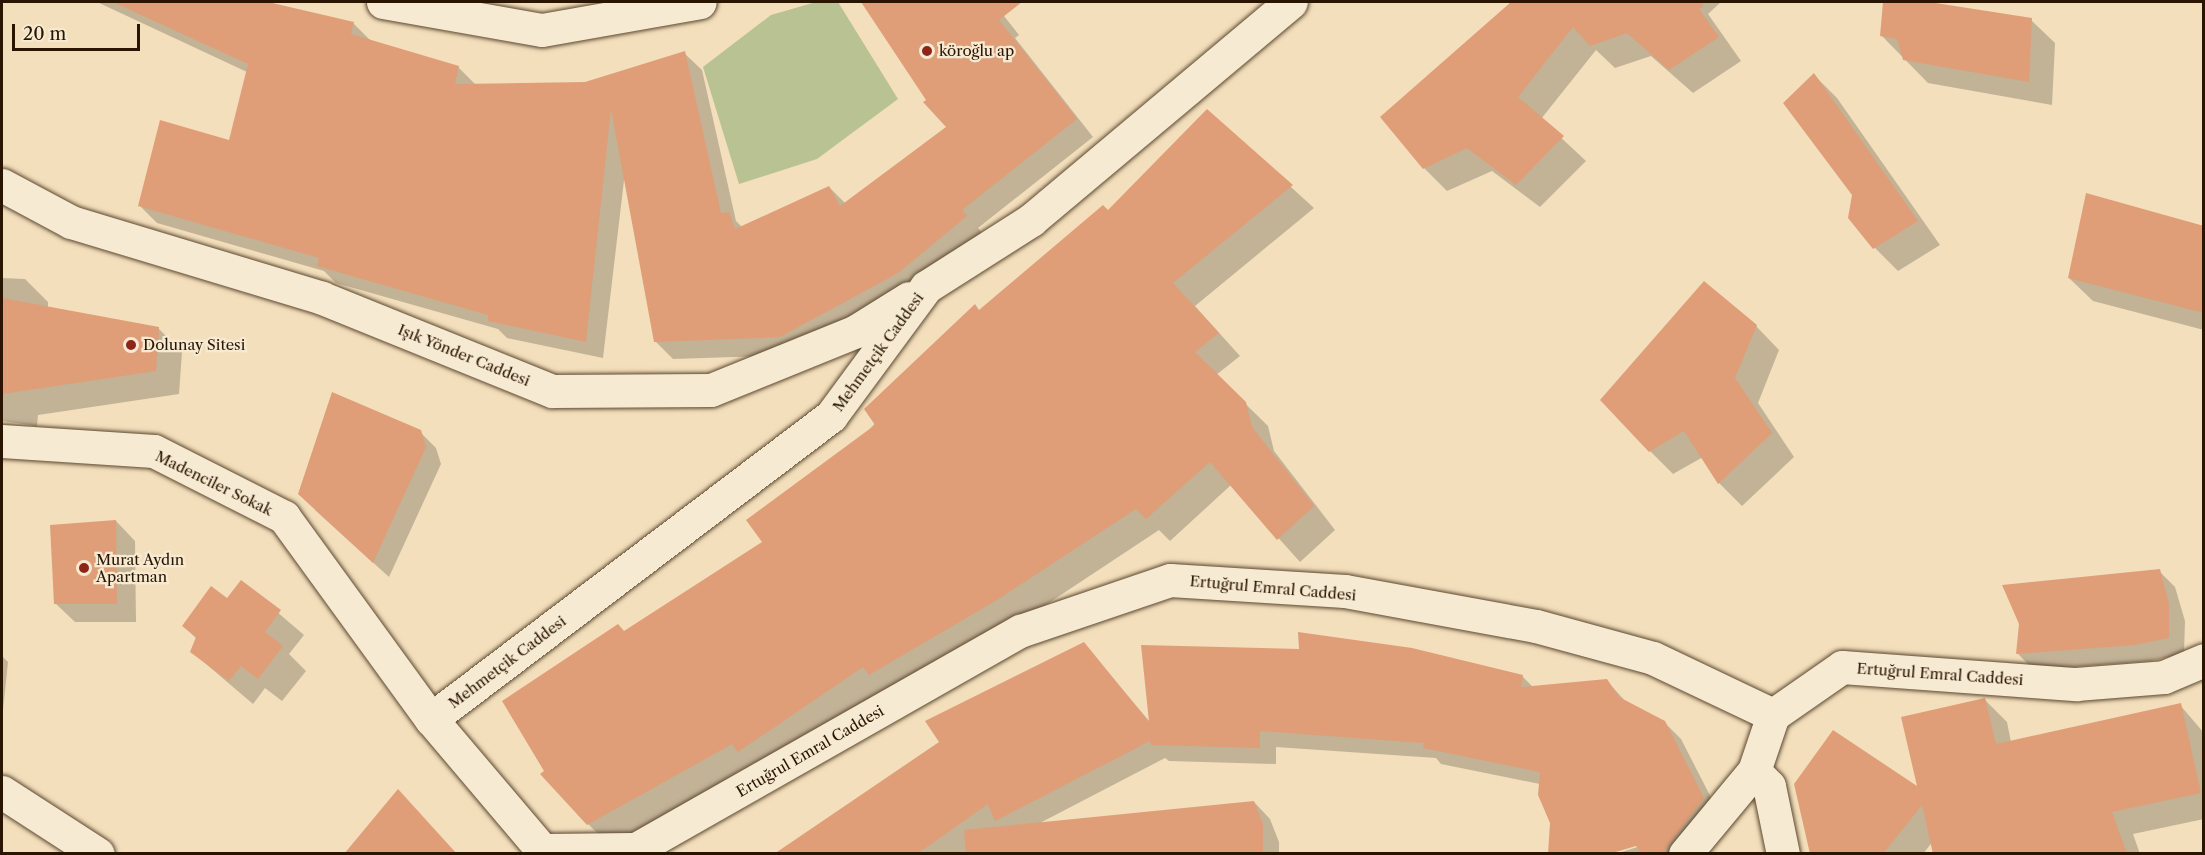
<!DOCTYPE html>
<meta charset="utf-8">
<style>
body{margin:0}
#map{position:relative;width:2205px;height:855px;overflow:hidden;background:#f3dfbc;font-family:"Libre Caslon Text",serif}
div>[style]{position:absolute}
.green>*{inset:0;background:#b9c292}
.shadow>*{inset:0;background:#0003}
.building>*{inset:0;background:#df9e78}
.roads{filter:drop-shadow(0 0 2px #5c482f) drop-shadow(0 0 2px #5c482f)}
.minor>*{height:33px;margin:-16.5px;padding:0 16.5px;transform-origin:16.5px;border-radius:16.5px;background:#f7ead3}
.dots>*{width:16px;height:16px;translate:-50% -50%;box-sizing:border-box;border:3px solid #f7ead3;border-radius:50%}
span{translate:-50% -50%;white-space:nowrap;text-align:center;line-height:1.15;-webkit-text-stroke:4.5px #f7ead3;paint-order:stroke}
.poi-label{font-size:15px;color:#2a1600}
.left{translate:0 -50%;text-align:left}
.street-label{font-size:15px;color:#2a1600}
.frame{position:absolute;inset:0;border:3px solid #2a1600;pointer-events:none}
.scale{position:absolute;left:12px;top:24px;width:128px;height:27px;box-sizing:border-box;border:3px solid #2a1600;border-top:0;padding-left:8px;font-size:18px;line-height:21px;white-space:nowrap;color:#2a1600;-webkit-text-stroke:4px #f7ead3;paint-order:stroke}
</style>
<div id="map">
<div class="green">
<div style="clip-path:polygon(816px 2px,838px 2px,898px 99px,817px 159px,739px 184px,703px 67px,771px 15px)"></div>
</div>
<div class="shadow">
<div style="clip-path:polygon(97px 2px,262px 2px,353px 23px,371px 41px,458px 67px,476px 85px,585px 84px,684px 53px,702px 70px,736px 221px,742px 227px,829px 187px,845px 203px,948px 128px,863px 2px,993px 2px,1019px 35px,1015px 38px,1093px 137px,978px 228px,983px 234px,915px 290px,794px 355px,673px 359px,655px 341px,625px 172px,603px 358px,507px 338px,498px 329px,336px 283px,324px 271px,157px 223px,140px 206px,230px 142px,247px 72px)"></div>
<div style="clip-path:polygon(1530px 2px,1721px 2px,1708px 14px,1741px 61px,1693px 93px,1651px 56px,1615px 68px,1596px 50px,1541px 119px,1586px 161px,1540px 207px,1492px 171px,1447px 191px,1424px 168px,1501px 19px)"></div>
<div style="clip-path:polygon(1885px 2px,1920px 2px,2031px 20px,2055px 43px,2052px 105px,1928px 83px,1881px 35px)"></div>
<div style="clip-path:polygon(1814px 75px,1837px 98px,1940px 245px,1898px 271px,1875px 248px)"></div>
<div style="clip-path:polygon(1207px 111px,1314px 208px,1195px 306px,1240px 356px,1216px 375px,1268px 426px,1274px 451px,1335px 530px,1300px 562px,1231px 485px,1170px 541px,1159px 530px,1020px 622px,611px 846px,588px 824px,625px 632px,764px 542px,980px 311px,1108px 212px)"></div>
<div style="clip-path:polygon(2204px 228px,2204px 330px,2093px 301px,2069px 278px)"></div>
<div style="clip-path:polygon(2px 278px,25px 279px,48px 302px,48px 308px,158px 328px,182px 352px,179px 394px,38px 415px,37px 426px,2px 421px)"></div>
<div style="clip-path:polygon(1756px 326px,1779px 350px,1758px 403px,1794px 457px,1742px 506px,1719px 483px,1703px 457px,1673px 474px,1650px 451px)"></div>
<div style="clip-path:polygon(420px 432px,436px 448px,441px 464px,389px 577px,315px 510px)"></div>
<div style="clip-path:polygon(116px 521px,135px 541px,136px 622px,75px 622px,55px 603px)"></div>
<div style="clip-path:polygon(2159px 571px,2175px 587px,2185px 621px,2184px 654px,2150px 661px,2034px 670px,2018px 654px)"></div>
<div style="clip-path:polygon(242px 582px,304px 635px,289px 654px,306px 671px,282px 701px,265px 688px,253px 704px,192px 652px,197px 639px,183px 626px,227px 600px)"></div>
<div style="clip-path:polygon(1084px 644px,1150px 722px,1522px 676px,1533px 687px,1607px 681px,1627px 703px,1664px 722px,1681px 739px,1720px 815px,1692px 854px,1615px 854px,1644px 845px,1551px 822px,1540px 784px,1441px 764px,1436px 758px,1276px 747px,1276px 764px,1169px 761px,1165px 758px,1038px 824px,1254px 802px,1270px 819px,1279px 842px,1279px 854px,776px 854px)"></div>
<div style="clip-path:polygon(2px 656px,8px 662px,2px 720px)"></div>
<div style="clip-path:polygon(1984px 699px,2007px 722px,2011px 742px,2180px 705px,2204px 733px,2204px 819px,2133px 834px,2140px 854px,1956px 854px,1937px 836px,1923px 854px,1811px 854px,1919px 789px)"></div>
</div>
<div class="building">
<div style="clip-path:polygon(113px 2px,268px 2px,354px 22px,351px 34px,459px 66px,455px 84px,585px 82px,685px 51px,721px 213px,729px 212px,735px 229px,829px 186px,840px 206px,946px 127px,923px 102px,926px 100px,861px 2px,1022px 2px,999px 20px,1077px 119px,962px 210px,967px 216px,898px 273px,780px 337px,654px 342px,611px 109px,586px 342px,488px 321px,488px 315px,317px 266px,319px 258px,138px 206px,160px 120px,229px 140px,248px 64px)"></div>
<div style="clip-path:polygon(1511px 2px,1702px 2px,1703px 7px,1699px 9px,1719px 37px,1669px 70px,1627px 33px,1590px 46px,1573px 27px,1518px 97px,1564px 136px,1516px 185px,1467px 148px,1423px 169px,1380px 117px)"></div>
<div style="clip-path:polygon(1883px 2px,1929px 2px,2032px 18px,2029px 82px,1903px 60px,1897px 39px,1880px 36px)"></div>
<div style="clip-path:polygon(1814px 73px,1918px 221px,1873px 249px,1848px 218px,1852px 195px,1783px 103px)"></div>
<div style="clip-path:polygon(1207px 109px,1293px 185px,1173px 283px,1219px 333px,1195px 352px,1246px 402px,1252px 427px,1314px 506px,1277px 540px,1210px 462px,1146px 519px,1136px 509px,997px 600px,869px 675px,863px 667px,738px 752px,732px 744px,587px 825px,540px 774px,544px 771px,502px 701px,618px 624px,624px 631px,762px 542px,746px 520px,875px 425px,864px 409px,975px 304px,979px 310px,1103px 205px,1108px 210px)"></div>
<div style="clip-path:polygon(2086px 193px,2204px 226px,2204px 313px,2068px 278px)"></div>
<div style="clip-path:polygon(1704px 281px,1757px 325px,1735px 378px,1772px 433px,1718px 484px,1684px 431px,1649px 452px,1600px 400px)"></div>
<div style="clip-path:polygon(2px 298px,159px 327px,156px 371px,2px 394px)"></div>
<div style="clip-path:polygon(332px 392px,421px 430px,426px 447px,373px 563px,298px 494px)"></div>
<div style="clip-path:polygon(116px 520px,117px 604px,54px 604px,50px 525px)"></div>
<div style="clip-path:polygon(2160px 569px,2169px 604px,2169px 638px,2134px 645px,2016px 654px,2019px 624px,2002px 585px)"></div>
<div style="clip-path:polygon(241px 580px,281px 610px,265px 632px,283px 646px,258px 679px,241px 666px,229px 681px,190px 652px,196px 637px,182px 626px,211px 586px,227px 598px)"></div>
<div style="clip-path:polygon(1298px 632px,1412px 648px,1523px 675px,1521px 687px,1607px 679px,1619px 697px,1665px 721px,1704px 798px,1662px 854px,1642px 854px,1636px 846px,1609px 854px,1548px 854px,1550px 823px,1538px 795px,1540px 772px,1423px 748px,1424px 743px,1260px 731px,1260px 748px,1151px 745px,1150px 741px,995px 821px,988px 804px,917px 854px,774px 854px,939px 742px,925px 721px,1084px 642px,1149px 722px,1141px 645px,1299px 649px)"></div>
<div style="clip-path:polygon(1985px 698px,1996px 744px,2181px 703px,2201px 793px,2112px 812px,2127px 854px,1933px 854px,1922px 805px,1883px 854px,1810px 854px,1794px 784px,1833px 730px,1917px 786px,1901px 717px)"></div>
<div style="clip-path:polygon(398px 789px,457px 854px,344px 854px)"></div>
<div style="clip-path:polygon(1254px 801px,1263px 824px,1263px 854px,966px 854px,964px 830px)"></div>
</div>
<div class="roads">
<div class="minor">
<div style="left:383px;top:2px;width:161px;rotate:10deg"></div>
<div style="left:542px;top:30px;width:160px;rotate:-10deg"></div>
<div style="left:2px;top:185px;width:78px;rotate:28.2deg"></div>
<div style="left:71px;top:222px;width:262px;rotate:16.8deg"></div>
<div style="left:322px;top:298px;width:248px;rotate:22deg"></div>
<div style="left:552px;top:391px;width:159px;rotate:-0.4deg"></div>
<div style="left:711px;top:390px;width:157px;rotate:-22.1deg"></div>
<div style="left:856px;top:331px;width:62px;rotate:-31.9deg"></div>
<div style="left:2px;top:441px;width:152px;rotate:3.8deg"></div>
<div style="left:154px;top:451px;width:146px;rotate:26.9deg"></div>
<div style="left:284px;top:517px;width:250px;rotate:54deg"></div>
<div style="left:431px;top:719px;width:172px;rotate:49.7deg"></div>
<div style="left:542px;top:850px;width:94px;rotate:-0.6deg"></div>
<div style="left:636px;top:849px;width:442px;rotate:-29.6deg"></div>
<div style="left:1020px;top:631px;width:158px;rotate:-18.8deg"></div>
<div style="left:1170px;top:580px;width:175px;rotate:3.6deg"></div>
<div style="left:1345px;top:591px;width:194px;rotate:10.4deg"></div>
<div style="left:1536px;top:626px;width:121px;rotate:15.3deg"></div>
<div style="left:1653px;top:658px;width:133px;rotate:25.4deg"></div>
<div style="left:1773px;top:715px;width:84px;rotate:-34.8deg"></div>
<div style="left:1842px;top:667px;width:235px;rotate:4.2deg"></div>
<div style="left:2076px;top:684px;width:88px;rotate:-4.5deg"></div>
<div style="left:2164px;top:677px;width:43px;rotate:-23deg"></div>
<div style="left:431px;top:719px;width:502px;rotate:-37.14deg"></div>
<div style="left:831px;top:416px;width:160px;rotate:-53.6deg"></div>
<div style="left:926px;top:287px;width:125px;rotate:-32.5deg"></div>
<div style="left:1031px;top:220px;width:339px;rotate:-40deg"></div>
<div style="left:1754px;top:771px;width:21px;rotate:45deg"></div>
<div style="left:1769px;top:786px;width:69px;rotate:78.4deg"></div>
<div style="left:2px;top:792px;width:114px;rotate:32.9deg"></div>
<div style="left:1685px;top:854px;width:108px;rotate:-50.3deg"></div>
<div style="left:1754px;top:771px;width:59px;rotate:-71.3deg"></div>
</div>
</div>
<div class="dots">
<div style="left:927px;top:51px;background:#8f2418"></div>
<div style="left:131px;top:345px;background:#8f2418"></div>
<div style="left:84px;top:568px;background:#8f2418"></div>
</div>
<div class="poi-label">
<span class="left" style="left:939px;top:51px">köroğlu ap</span>
<span class="left" style="left:143px;top:345px">Dolunay Sitesi</span>
<span class="left" style="left:96px;top:568px">Murat Aydın<br>Apartman</span>
</div>
<div class="street-label">
<span style="left:878px;top:352px;rotate:-54deg">Mehmetçik Caddesi</span>
<span style="left:464px;top:355px;rotate:22deg">Işık Yönder Caddesi</span>
<span style="left:214px;top:483px;rotate:26deg">Madenciler Sokak</span>
<span style="left:1273px;top:588px;rotate:5deg">Ertuğrul Emral Caddesi</span>
<span style="left:507px;top:662px;rotate:-37deg">Mehmetçik Caddesi</span>
<span style="left:1940px;top:674px;rotate:4deg">Ertuğrul Emral Caddesi</span>
<span style="left:810px;top:751px;rotate:-30deg">Ertuğrul Emral Caddesi</span>
</div>
<div class="frame"></div>
<div class="scale">20 m</div>
</div>
